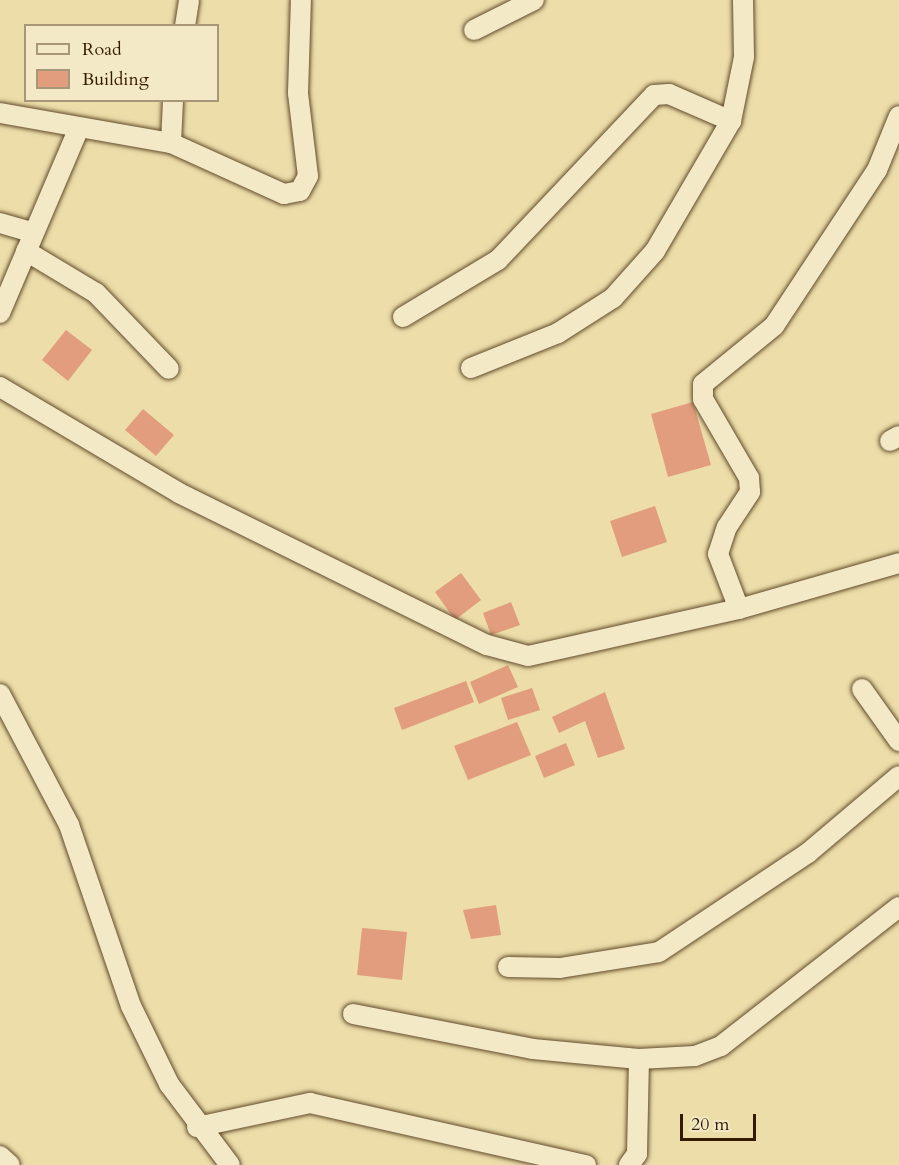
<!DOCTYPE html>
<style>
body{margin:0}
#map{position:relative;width:899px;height:1165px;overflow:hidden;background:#ecdda9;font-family:Cardo,serif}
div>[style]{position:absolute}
.building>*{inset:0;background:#e19d7d}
.roads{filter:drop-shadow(0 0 2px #624b2b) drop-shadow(0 0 2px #624b2b)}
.minor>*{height:20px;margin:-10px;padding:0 10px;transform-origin:10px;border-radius:10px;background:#f3e9c7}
span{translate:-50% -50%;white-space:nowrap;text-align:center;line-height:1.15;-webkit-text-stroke:4.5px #f3e9c7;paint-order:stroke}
.legend{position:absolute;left:24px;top:24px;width:195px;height:78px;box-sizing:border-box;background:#f3e9c7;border:2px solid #a79678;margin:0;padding:8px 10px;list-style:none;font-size:18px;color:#341a01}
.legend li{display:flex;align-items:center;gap:12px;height:30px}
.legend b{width:30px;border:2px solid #a79678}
.scale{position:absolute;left:680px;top:1114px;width:76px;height:27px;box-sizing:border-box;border:3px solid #341a01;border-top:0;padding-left:8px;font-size:18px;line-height:21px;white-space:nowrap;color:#341a01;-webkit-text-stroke:4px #f3e9c7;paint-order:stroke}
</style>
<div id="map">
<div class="building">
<div style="clip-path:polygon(66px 330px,92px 350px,68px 381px,42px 360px)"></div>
<div style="clip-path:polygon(693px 402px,711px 465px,668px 477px,651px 414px)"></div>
<div style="clip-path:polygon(143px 409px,174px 435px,156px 456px,125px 430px)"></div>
<div style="clip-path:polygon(655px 506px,667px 542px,622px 557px,610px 521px)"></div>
<div style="clip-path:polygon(461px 573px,481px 600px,455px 620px,435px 592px)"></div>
<div style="clip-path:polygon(511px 602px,520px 625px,491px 635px,483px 613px)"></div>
<div style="clip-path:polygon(508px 665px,518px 687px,479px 704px,470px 682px)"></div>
<div style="clip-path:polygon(466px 681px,474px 702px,402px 730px,394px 708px)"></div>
<div style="clip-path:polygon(532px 688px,540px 710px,508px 720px,501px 698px)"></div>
<div style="clip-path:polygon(605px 692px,625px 749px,598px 758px,585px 721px,559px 733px,552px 717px)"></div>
<div style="clip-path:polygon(517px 722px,531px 755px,468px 780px,454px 746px)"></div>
<div style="clip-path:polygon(566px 743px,575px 765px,544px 778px,535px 756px)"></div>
<div style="clip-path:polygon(496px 905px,501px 935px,471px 939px,463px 910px)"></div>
<div style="clip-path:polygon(362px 928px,407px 932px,402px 980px,357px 975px)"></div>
</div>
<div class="roads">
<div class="minor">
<div style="left:185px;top:26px;width:26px;rotate:-81deg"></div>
<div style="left:474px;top:30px;width:67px;rotate:-26.6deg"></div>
<div style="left:0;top:113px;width:174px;rotate:10deg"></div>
<div style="left:171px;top:143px;width:124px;rotate:24.3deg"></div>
<div style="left:284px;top:194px;width:16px;rotate:-11deg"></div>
<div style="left:300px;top:191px;width:17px;rotate:-62deg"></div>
<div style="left:308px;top:176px;width:84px;rotate:-96.9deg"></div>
<div style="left:298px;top:93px;width:93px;rotate:-88.2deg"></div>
<div style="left:171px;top:143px;width:43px;rotate:-87.3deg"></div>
<div style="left:0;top:223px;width:32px;rotate:16deg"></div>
<div style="left:26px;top:251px;width:82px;rotate:31deg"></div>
<div style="left:96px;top:293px;width:105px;rotate:46.2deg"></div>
<div style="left:0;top:313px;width:199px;rotate:-66.9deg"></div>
<div style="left:403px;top:317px;width:111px;rotate:-31deg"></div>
<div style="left:498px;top:260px;width:227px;rotate:-46.6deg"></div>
<div style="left:654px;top:95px;width:15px;rotate:-4deg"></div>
<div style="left:669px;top:94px;width:68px;rotate:23.5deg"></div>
<div style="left:471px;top:368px;width:94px;rotate:-21.9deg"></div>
<div style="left:558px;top:333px;width:65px;rotate:-32.5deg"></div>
<div style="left:613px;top:298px;width:63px;rotate:-48.2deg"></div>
<div style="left:655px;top:251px;width:151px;rotate:-59.7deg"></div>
<div style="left:731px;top:121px;width:65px;rotate:-78.5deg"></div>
<div style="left:744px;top:57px;width:57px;rotate:-91deg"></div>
<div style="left:0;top:387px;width:208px;rotate:30.6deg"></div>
<div style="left:179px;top:493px;width:343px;rotate:26.3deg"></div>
<div style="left:487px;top:645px;width:42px;rotate:15deg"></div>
<div style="left:528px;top:656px;width:216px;rotate:-12.6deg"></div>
<div style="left:739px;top:609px;width:166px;rotate:-16deg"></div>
<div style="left:890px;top:441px;width:10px;rotate:-29deg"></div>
<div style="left:739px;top:609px;width:59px;rotate:-110.9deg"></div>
<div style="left:718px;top:554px;width:28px;rotate:-72deg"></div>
<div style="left:727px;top:527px;width:42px;rotate:-56.7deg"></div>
<div style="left:750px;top:492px;width:14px;rotate:-94deg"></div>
<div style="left:749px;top:478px;width:91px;rotate:-120.2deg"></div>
<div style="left:703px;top:399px;width:15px;rotate:-90deg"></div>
<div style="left:703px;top:384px;width:92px;rotate:-39.2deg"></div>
<div style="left:774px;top:326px;width:187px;rotate:-56.6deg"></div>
<div style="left:877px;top:170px;width:58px;rotate:-67.8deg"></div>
<div style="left:862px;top:689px;width:64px;rotate:54.6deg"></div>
<div style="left:0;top:694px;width:148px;rotate:62.2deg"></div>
<div style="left:69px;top:825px;width:191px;rotate:71.1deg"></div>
<div style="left:131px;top:1006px;width:87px;rotate:64deg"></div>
<div style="left:169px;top:1084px;width:101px;rotate:53deg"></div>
<div style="left:508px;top:967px;width:52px;rotate:1.1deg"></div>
<div style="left:560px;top:968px;width:100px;rotate:-9.2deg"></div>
<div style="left:659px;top:952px;width:179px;rotate:-33.6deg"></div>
<div style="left:808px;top:853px;width:119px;rotate:-40.2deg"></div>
<div style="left:353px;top:1014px;width:183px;rotate:11deg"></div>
<div style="left:533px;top:1049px;width:106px;rotate:5.4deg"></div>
<div style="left:197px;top:1127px;width:116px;rotate:-12deg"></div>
<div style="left:310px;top:1103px;width:283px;rotate:12.7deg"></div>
<div style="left:0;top:1156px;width:13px;rotate:42deg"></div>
<div style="left:629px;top:1165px;width:14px;rotate:-54deg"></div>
<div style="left:637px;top:1154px;width:95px;rotate:-88.8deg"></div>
<div style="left:639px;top:1059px;width:56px;rotate:-3.1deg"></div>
<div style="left:695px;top:1056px;width:28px;rotate:-21deg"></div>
<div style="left:721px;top:1046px;width:226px;rotate:-38deg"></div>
</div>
</div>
<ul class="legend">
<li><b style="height:8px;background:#f3e9c7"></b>Road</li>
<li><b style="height:16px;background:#e19d7d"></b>Building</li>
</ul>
<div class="scale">20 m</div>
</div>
